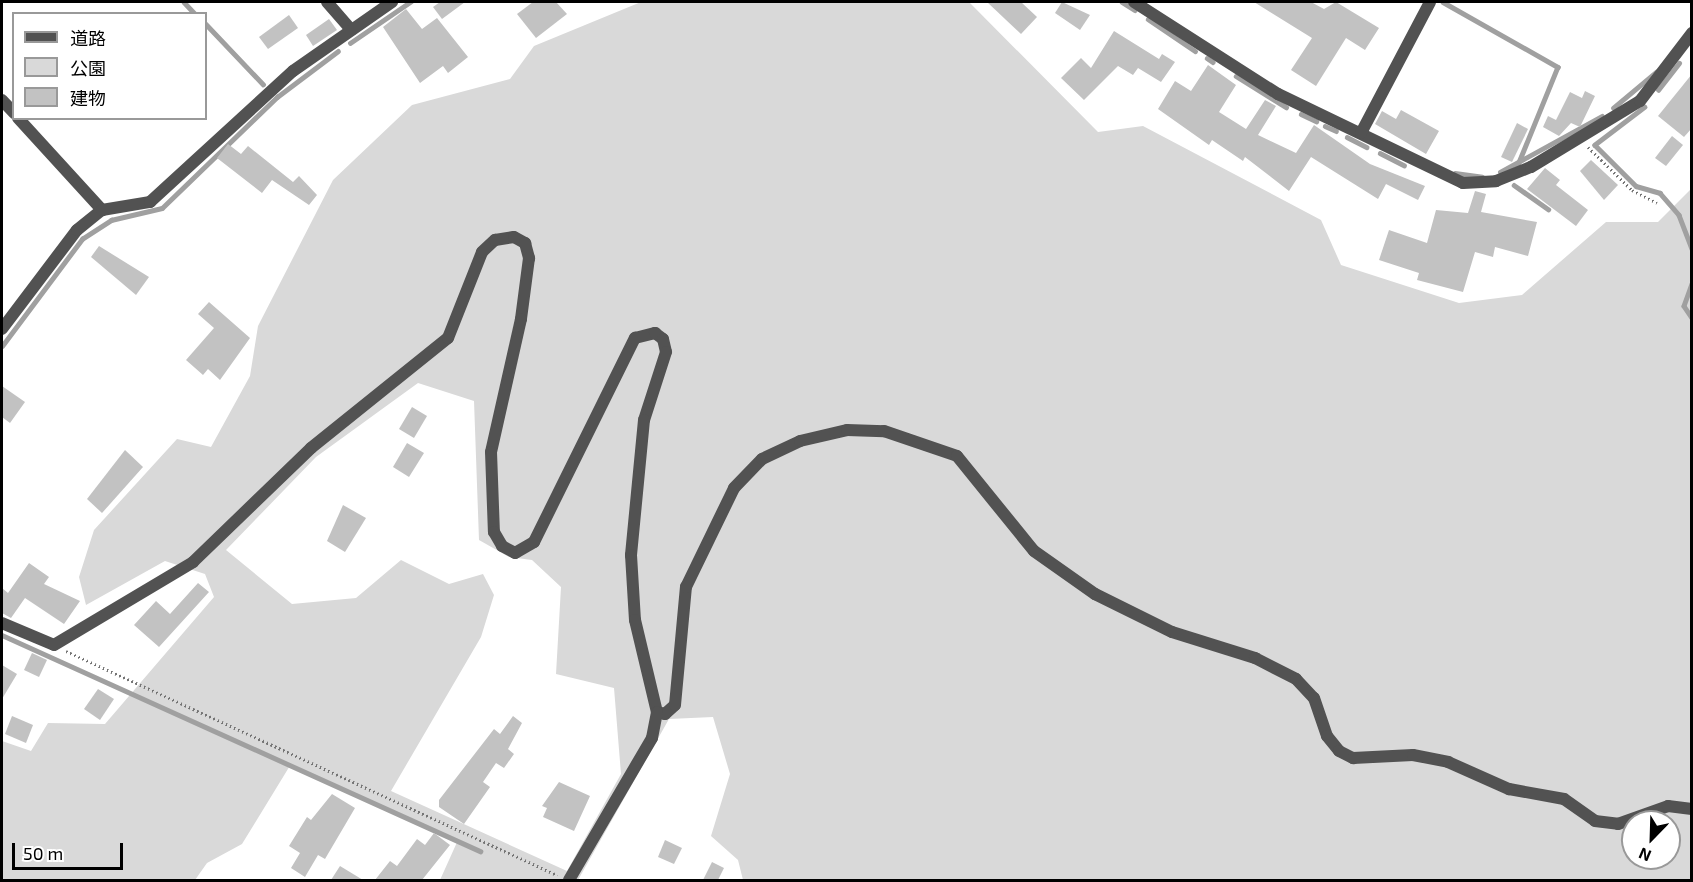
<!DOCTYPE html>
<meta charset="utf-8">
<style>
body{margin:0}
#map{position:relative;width:1693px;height:882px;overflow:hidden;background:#fff;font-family:"Exo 2","Noto Sans JP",sans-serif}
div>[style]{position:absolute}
.green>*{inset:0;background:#d9d9d9}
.stream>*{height:4.5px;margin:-2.25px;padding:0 2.25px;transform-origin:2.25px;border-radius:2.25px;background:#a0a0a0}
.building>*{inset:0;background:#c2c2c2}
.path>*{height:3px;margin-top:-1.5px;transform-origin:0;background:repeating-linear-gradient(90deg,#747474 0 1.5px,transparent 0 4.5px)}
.street>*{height:12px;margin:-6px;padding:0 6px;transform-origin:6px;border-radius:6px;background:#525252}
span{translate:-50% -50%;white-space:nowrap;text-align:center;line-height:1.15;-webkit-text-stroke:5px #fff;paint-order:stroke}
.frame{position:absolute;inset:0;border:3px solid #000;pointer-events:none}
.legend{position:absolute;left:12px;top:12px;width:195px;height:108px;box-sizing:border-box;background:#fff;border:2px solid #999;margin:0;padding:8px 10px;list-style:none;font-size:18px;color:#000}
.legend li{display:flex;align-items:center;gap:12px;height:30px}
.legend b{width:30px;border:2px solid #999}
.north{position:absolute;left:1621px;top:810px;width:60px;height:60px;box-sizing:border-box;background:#fff;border:2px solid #999;border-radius:50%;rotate:203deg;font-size:16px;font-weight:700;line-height:24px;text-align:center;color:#000}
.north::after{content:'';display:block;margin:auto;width:21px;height:27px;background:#000;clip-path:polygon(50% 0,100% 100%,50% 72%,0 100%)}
.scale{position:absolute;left:12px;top:843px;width:111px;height:27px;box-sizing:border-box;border:3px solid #000;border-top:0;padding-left:8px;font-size:18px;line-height:21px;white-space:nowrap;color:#000;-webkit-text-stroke:4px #fff;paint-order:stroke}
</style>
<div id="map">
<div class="green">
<div style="clip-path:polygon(evenodd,641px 2px,969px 2px,1098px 132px,1143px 126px,1321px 220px,1341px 265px,1459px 303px,1522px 295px,1606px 222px,1658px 222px,1691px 189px,1691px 880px,743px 880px,738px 860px,711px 836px,730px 774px,713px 717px,669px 719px,578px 880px,440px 880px,458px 840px,291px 764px,242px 844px,207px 863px,195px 880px,2px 880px,2px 741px,31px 751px,48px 723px,105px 724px,214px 597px,205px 574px,165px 561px,86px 605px,79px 577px,94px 530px,177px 439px,211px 447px,250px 376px,258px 326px,333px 180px,412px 105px,510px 79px,534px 46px,641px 2px,418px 383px,474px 401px,479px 540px,509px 557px,532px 560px,561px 587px,556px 674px,614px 688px,621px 774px,567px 871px,391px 791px,481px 637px,494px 595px,483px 574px,449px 584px,401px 560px,356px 598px,292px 604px,226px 550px,316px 457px,418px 383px,641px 2px,1633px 822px,1669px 822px,1669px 858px,1633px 858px,1633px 822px)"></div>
</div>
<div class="stream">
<div style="left:184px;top:2px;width:16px;rotate:47deg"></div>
<div style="left:1122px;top:2px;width:15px;rotate:32deg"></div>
<div style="left:1443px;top:2px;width:132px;rotate:29.5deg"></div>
<div style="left:1558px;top:67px;width:106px;rotate:112.2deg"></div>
<div style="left:1148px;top:19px;width:57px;rotate:34.2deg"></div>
<div style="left:206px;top:24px;width:83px;rotate:46.5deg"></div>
<div style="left:350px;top:43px;width:73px;rotate:-34.3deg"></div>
<div style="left:1207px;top:58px;width:7px;rotate:34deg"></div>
<div style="left:1236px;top:76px;width:59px;rotate:31.8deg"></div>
<div style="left:1658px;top:90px;width:34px;rotate:-52deg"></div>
<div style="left:1645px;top:107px;width:63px;rotate:142.8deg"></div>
<div style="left:1595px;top:145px;width:58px;rotate:45deg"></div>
<div style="left:1636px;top:186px;width:25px;rotate:16deg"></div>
<div style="left:1660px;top:193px;width:29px;rotate:49deg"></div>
<div style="left:1679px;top:215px;width:36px;rotate:69deg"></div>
<div style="left:1613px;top:108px;width:56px;rotate:-39.9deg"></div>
<div style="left:1301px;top:114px;width:17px;rotate:25deg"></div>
<div style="left:1325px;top:126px;width:12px;rotate:24deg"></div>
<div style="left:1347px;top:137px;width:22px;rotate:27deg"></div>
<div style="left:1380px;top:153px;width:27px;rotate:27deg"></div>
<div style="left:1500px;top:172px;width:116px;rotate:-28.8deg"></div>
<div style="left:1455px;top:173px;width:27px;rotate:8deg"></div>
<div style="left:1514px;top:185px;width:42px;rotate:35.2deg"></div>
<div style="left:1692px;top:284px;width:23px;rotate:110deg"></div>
<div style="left:1684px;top:306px;width:14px;rotate:56deg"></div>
<div style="left:2px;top:346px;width:134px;rotate:-53.2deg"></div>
<div style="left:82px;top:239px;width:35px;rotate:-33deg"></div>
<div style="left:111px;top:220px;width:52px;rotate:-13.2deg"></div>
<div style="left:162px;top:208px;width:160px;rotate:-44deg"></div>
<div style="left:277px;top:97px;width:76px;rotate:-37deg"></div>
<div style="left:2px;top:635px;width:525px;rotate:24.32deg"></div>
</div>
<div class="building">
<div style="clip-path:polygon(440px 2px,465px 2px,442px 19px,433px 7px)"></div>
<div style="clip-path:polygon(533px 2px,556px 2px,567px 14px,536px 38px,517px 14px)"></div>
<div style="clip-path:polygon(987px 2px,1021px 2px,1037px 17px,1021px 34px)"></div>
<div style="clip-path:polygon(1062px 2px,1090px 15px,1080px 30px,1055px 13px)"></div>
<div style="clip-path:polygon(1254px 2px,1311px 2px,1324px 9px,1336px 2px,1379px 28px,1365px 50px,1346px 38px,1316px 86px,1291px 70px,1312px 38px)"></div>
<div style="clip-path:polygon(406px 9px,422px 29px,437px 18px,468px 57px,448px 73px,443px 66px,420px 83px,383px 27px)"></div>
<div style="clip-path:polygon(289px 15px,298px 28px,268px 49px,259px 37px)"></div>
<div style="clip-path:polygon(329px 19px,337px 30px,313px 46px,306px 35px)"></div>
<div style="clip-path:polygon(1114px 31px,1159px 59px,1162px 54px,1175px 62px,1161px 82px,1138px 68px,1133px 75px,1118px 66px,1084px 100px,1061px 78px,1081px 58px,1091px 68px)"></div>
<div style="clip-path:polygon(1208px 65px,1236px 85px,1219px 112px,1246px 129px,1265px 100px,1276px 106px,1258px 135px,1296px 153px,1314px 125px,1370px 164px,1425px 186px,1418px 200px,1386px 184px,1378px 199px,1311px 157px,1289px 191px,1245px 157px,1243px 161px,1212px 140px,1209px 145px,1158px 109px,1175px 81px,1191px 91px)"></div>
<div style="clip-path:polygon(1692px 74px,1692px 128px,1684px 137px,1658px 116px)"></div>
<div style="clip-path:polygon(1585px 91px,1595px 96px,1580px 127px,1571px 123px,1559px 136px,1543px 127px,1548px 116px,1556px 120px,1570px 92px,1582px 98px)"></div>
<div style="clip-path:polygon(1401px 110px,1439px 131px,1426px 154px,1375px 124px,1382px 111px,1396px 119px)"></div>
<div style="clip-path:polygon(1517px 123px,1528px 129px,1512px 162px,1501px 157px)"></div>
<div style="clip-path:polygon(1672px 136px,1683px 145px,1666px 166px,1655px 158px)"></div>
<div style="clip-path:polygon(228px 144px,241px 154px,248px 146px,293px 182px,299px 176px,317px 195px,309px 205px,272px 180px,262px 193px,217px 158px)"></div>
<div style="clip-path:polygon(1591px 160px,1618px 185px,1604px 200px,1580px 171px)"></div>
<div style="clip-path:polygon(1545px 168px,1560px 180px,1556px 185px,1588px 210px,1576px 226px,1527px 189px)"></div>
<div style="clip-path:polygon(1475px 191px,1486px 194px,1481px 212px,1537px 222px,1528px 256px,1495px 247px,1493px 257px,1475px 252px,1463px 292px,1417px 280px,1419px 273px,1379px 260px,1389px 230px,1427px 243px,1436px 210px,1468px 213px)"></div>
<div style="clip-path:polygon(99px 246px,149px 277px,136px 295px,91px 257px)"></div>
<div style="clip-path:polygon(209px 302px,250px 338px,220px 380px,208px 369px,203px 375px,186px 360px,214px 328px,198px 314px)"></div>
<div style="clip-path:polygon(2px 386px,25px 402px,10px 423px,2px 417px)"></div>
<div style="clip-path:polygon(412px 407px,427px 416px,414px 438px,399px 429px)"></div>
<div style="clip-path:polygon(407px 443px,424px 453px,409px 477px,393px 467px)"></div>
<div style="clip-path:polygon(125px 450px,143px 467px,102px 513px,87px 499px)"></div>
<div style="clip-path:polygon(343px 505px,366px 518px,345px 552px,327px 541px)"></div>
<div style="clip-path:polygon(29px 563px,49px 577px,44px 584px,80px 601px,64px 624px,25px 598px,11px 618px,2px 613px,2px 588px,8px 593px)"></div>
<div style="clip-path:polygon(198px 583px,209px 592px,159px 647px,134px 625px,156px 601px,170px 614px)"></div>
<div style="clip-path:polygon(32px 653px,47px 660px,39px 677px,24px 670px)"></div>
<div style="clip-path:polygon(2px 665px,17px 674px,2px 699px)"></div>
<div style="clip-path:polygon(98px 689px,114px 699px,100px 720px,84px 709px)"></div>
<div style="clip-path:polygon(12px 716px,33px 725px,26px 743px,5px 734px)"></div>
<div style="clip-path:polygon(513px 716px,522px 723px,508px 749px,514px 754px,504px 768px,496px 763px,483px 782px,490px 787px,464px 824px,439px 807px,439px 800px,494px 729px,500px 734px)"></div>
<div style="clip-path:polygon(559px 782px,590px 796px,574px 831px,543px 817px,547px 808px,542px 806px)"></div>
<div style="clip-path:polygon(332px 794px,355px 808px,325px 859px,318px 855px,305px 877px,291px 868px,300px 853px,289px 846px,307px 817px,311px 820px)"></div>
<div style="clip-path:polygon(434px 833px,450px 845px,422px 880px,375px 880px,390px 861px,397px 866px,417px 839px,425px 845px)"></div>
<div style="clip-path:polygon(665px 840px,682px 848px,674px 864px,658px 857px)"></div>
<div style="clip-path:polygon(712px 862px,724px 868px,718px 880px,703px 880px)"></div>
<div style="clip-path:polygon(340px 866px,363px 880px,331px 880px)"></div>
</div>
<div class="path">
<div style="left:1588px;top:147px;width:62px;rotate:44.3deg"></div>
<div style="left:1632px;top:190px;width:28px;rotate:27deg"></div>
<div style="left:66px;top:651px;width:540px;rotate:24.52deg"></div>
</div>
<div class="street">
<div style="left:327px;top:2px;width:37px;rotate:49deg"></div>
<div style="left:1134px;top:2px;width:171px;rotate:32.6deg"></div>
<div style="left:1278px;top:94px;width:205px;rotate:25.7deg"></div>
<div style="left:1463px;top:183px;width:33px;rotate:-3deg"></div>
<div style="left:1496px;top:181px;width:38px;rotate:-22deg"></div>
<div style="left:1531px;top:167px;width:127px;rotate:-31.2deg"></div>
<div style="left:1640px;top:101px;width:86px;rotate:-52.6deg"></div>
<div style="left:2px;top:100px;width:18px;rotate:47deg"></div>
<div style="left:18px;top:118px;width:125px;rotate:47.6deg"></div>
<div style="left:1361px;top:133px;width:148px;rotate:-62.2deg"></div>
<div style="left:2px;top:329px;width:124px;rotate:-52.9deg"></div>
<div style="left:77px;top:230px;width:32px;rotate:-39deg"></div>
<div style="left:102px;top:210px;width:49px;rotate:-9.5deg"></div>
<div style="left:150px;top:202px;width:194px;rotate:-42.5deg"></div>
<div style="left:293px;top:71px;width:121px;rotate:-34.9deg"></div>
<div style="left:2px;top:623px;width:56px;rotate:22.9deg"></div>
<div style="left:54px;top:645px;width:162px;rotate:-30.8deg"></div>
<div style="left:193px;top:562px;width:164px;rotate:-44deg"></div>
<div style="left:311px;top:448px;width:176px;rotate:-38.8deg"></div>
<div style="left:448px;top:338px;width:92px;rotate:-68.4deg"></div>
<div style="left:482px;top:252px;width:18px;rotate:-43deg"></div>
<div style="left:495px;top:240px;width:19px;rotate:-9deg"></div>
<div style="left:514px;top:237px;width:13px;rotate:29deg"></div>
<div style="left:525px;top:243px;width:16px;rotate:75deg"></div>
<div style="left:529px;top:258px;width:62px;rotate:97.5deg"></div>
<div style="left:521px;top:319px;width:136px;rotate:102.7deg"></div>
<div style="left:491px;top:452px;width:80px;rotate:87.9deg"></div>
<div style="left:494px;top:532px;width:16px;rotate:60deg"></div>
<div style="left:502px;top:546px;width:15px;rotate:28deg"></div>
<div style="left:515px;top:553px;width:22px;rotate:-30deg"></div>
<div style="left:534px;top:542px;width:228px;rotate:-63.7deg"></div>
<div style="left:635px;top:338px;width:21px;rotate:-14deg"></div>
<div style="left:655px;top:333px;width:10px;rotate:37deg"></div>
<div style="left:663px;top:339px;width:13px;rotate:77deg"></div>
<div style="left:666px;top:352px;width:71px;rotate:107.9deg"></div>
<div style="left:644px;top:420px;width:136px;rotate:95.5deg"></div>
<div style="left:631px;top:555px;width:65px;rotate:86.5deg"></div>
<div style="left:635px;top:620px;width:95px;rotate:76.6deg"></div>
<div style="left:657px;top:712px;width:8px;rotate:14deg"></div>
<div style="left:665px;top:714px;width:13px;rotate:-42deg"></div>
<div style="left:675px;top:705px;width:119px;rotate:-84.7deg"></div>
<div style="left:686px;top:587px;width:110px;rotate:-64.1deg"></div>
<div style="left:734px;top:488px;width:40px;rotate:-46deg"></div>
<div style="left:762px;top:459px;width:42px;rotate:-25.3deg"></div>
<div style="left:800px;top:441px;width:48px;rotate:-13.2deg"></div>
<div style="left:847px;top:430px;width:37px;rotate:2deg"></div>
<div style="left:884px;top:431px;width:77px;rotate:18.9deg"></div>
<div style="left:957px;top:456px;width:122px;rotate:51deg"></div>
<div style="left:1034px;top:551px;width:75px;rotate:35.2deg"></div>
<div style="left:1095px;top:594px;width:86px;rotate:26.3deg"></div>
<div style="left:1172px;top:632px;width:87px;rotate:17.4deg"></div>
<div style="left:1255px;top:658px;width:46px;rotate:27.1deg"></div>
<div style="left:1296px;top:679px;width:26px;rotate:47deg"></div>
<div style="left:1314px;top:698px;width:40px;rotate:71.1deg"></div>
<div style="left:1327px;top:736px;width:19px;rotate:51deg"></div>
<div style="left:1339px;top:751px;width:16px;rotate:27deg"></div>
<div style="left:1353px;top:758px;width:60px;rotate:-2.9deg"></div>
<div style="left:1413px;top:755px;width:36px;rotate:11deg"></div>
<div style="left:1448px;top:762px;width:67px;rotate:23.9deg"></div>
<div style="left:1509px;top:789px;width:56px;rotate:10.3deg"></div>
<div style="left:1564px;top:799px;width:38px;rotate:35deg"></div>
<div style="left:1595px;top:821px;width:23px;rotate:7deg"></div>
<div style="left:1618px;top:824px;width:53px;rotate:-19.8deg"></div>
<div style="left:1668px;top:806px;width:24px;rotate:7deg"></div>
<div style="left:569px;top:880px;width:164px;rotate:-59.7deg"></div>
<div style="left:652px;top:738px;width:26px;rotate:-79deg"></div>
</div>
<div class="frame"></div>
<ul class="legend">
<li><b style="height:8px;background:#525252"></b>道路</li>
<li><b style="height:16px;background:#d9d9d9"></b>公園</li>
<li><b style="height:16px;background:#c2c2c2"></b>建物</li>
</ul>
<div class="north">N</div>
<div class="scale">50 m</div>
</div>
